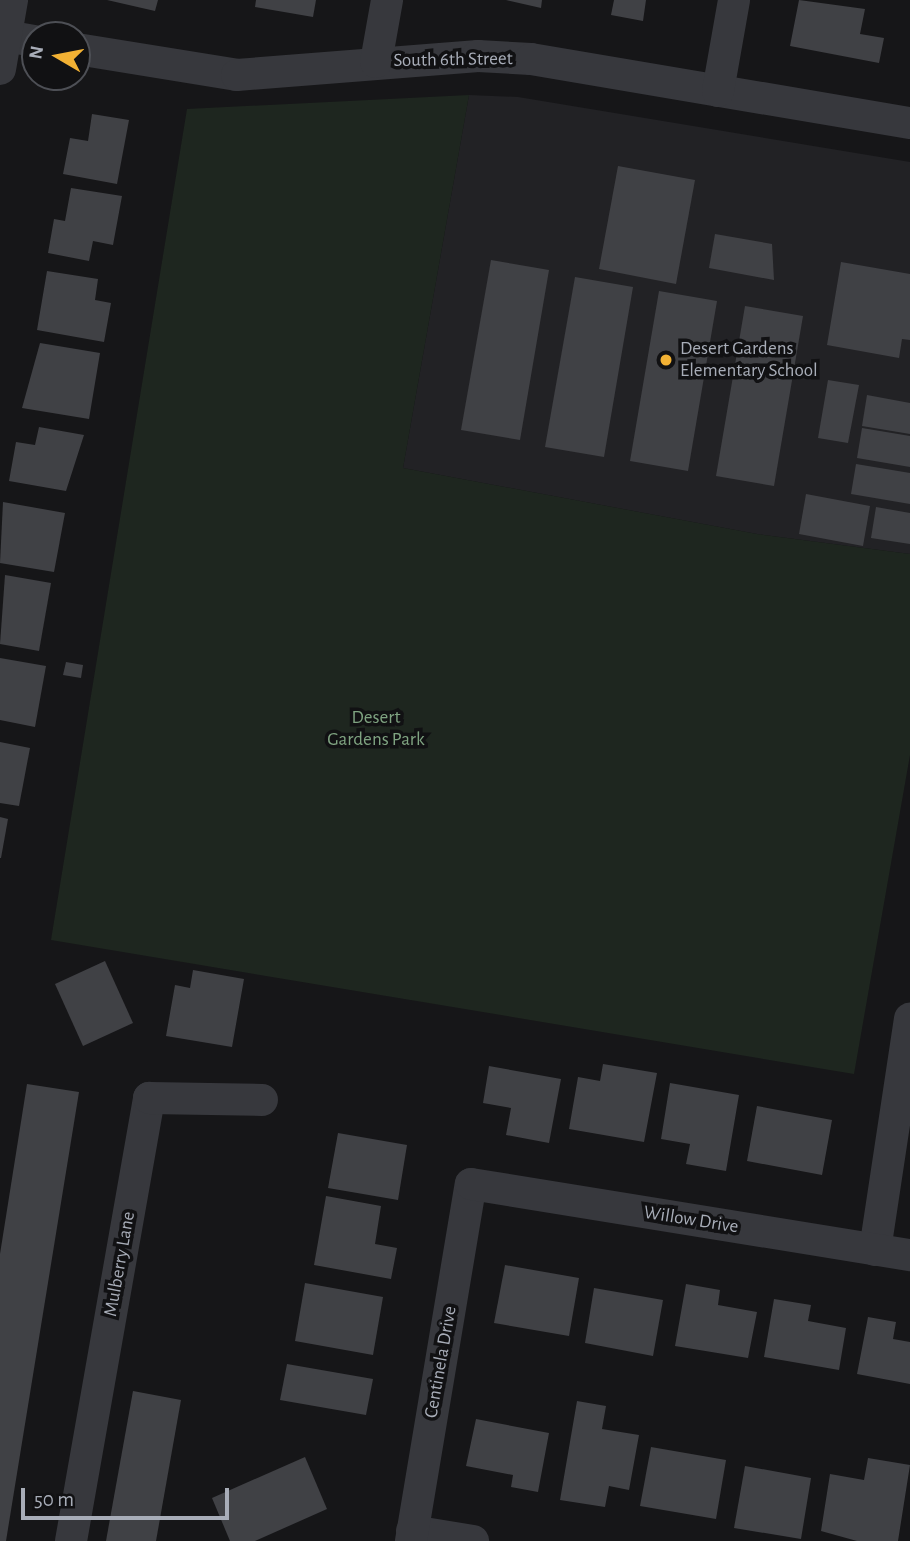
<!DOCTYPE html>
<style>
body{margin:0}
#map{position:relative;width:910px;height:1541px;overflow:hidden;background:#161618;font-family:"Alegreya Sans",sans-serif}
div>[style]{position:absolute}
.built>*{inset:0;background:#222225}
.green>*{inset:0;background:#1e261f}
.building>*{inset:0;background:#404145}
.street>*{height:32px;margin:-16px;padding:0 16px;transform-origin:16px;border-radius:16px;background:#37383d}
.dots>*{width:19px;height:19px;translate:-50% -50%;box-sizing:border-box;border:4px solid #111113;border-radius:50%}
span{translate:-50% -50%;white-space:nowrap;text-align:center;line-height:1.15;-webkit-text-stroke:7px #111113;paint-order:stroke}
.street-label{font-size:19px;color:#a8adb8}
.poi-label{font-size:19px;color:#a8adb8}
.left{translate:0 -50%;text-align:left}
.park-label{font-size:19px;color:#7fa381}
.north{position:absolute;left:21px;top:21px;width:70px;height:70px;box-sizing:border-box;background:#111113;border:2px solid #4d4f55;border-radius:50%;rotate:280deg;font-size:19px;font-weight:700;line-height:28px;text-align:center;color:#a8adb8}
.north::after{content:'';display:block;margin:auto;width:24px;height:32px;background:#f2b134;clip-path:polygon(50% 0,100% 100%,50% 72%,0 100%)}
.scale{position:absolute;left:21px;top:1488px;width:208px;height:32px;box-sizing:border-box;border:4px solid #a8adb8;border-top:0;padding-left:9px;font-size:21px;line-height:24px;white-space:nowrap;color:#a8adb8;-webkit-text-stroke:5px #111113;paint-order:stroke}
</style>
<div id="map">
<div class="built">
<div style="clip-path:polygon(469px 95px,518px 97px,910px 162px,910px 554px,757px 534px,403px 468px)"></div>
</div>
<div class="green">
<div style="clip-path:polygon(469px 95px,403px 468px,757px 534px,910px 554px,910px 755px,854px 1074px,51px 940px,187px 109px)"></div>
</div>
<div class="building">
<div style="clip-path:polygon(107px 0,158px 0,155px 11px)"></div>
<div style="clip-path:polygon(256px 0,316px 0,313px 17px,255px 7px)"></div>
<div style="clip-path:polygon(506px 0,542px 0,541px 8px)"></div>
<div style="clip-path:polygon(614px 0,646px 0,643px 21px,611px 15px)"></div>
<div style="clip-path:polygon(799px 0,865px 9px,860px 34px,884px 38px,879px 63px,790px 46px)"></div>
<div style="clip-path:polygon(92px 114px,129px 120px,117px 184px,63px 174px,70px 138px,88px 141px)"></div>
<div style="clip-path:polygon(618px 166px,695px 180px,676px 284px,599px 269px)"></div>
<div style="clip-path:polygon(71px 188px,122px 196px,113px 245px,93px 241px,89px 261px,48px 253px,54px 219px,65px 221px)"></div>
<div style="clip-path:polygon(715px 234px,772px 244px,774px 280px,709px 268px)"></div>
<div style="clip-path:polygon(491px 260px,549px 270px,520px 440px,461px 430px)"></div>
<div style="clip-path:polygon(841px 262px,910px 274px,910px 340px,902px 339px,899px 358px,827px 345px)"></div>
<div style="clip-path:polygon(47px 271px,98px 279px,95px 300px,111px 303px,104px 342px,37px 330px)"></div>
<div style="clip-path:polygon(575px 277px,633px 287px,604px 457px,545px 447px)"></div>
<div style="clip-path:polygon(659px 291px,717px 301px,688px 471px,630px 461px)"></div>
<div style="clip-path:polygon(745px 306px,803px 316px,774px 486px,716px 476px)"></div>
<div style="clip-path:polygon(40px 343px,100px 353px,89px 419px,22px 408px)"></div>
<div style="clip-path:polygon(828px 380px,859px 385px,848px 443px,818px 438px)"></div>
<div style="clip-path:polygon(867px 395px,910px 403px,910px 434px,862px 426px)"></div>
<div style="clip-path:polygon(39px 427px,84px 435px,66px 491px,9px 481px,16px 442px,35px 445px)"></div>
<div style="clip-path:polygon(862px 428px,910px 436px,910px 467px,857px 458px)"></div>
<div style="clip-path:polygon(856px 464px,910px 473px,910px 504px,851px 494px)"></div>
<div style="clip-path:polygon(806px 494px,870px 506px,863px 546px,799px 534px)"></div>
<div style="clip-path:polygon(3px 502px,65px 513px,54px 572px,0 563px)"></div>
<div style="clip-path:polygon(876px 507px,910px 513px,910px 544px,871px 538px)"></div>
<div style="clip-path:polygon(5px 575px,51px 583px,39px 651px,0 644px)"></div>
<div style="clip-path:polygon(0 658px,46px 666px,35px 727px,0 720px)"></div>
<div style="clip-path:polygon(66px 662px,83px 665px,81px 678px,63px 675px)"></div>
<div style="clip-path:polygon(0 742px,30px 748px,19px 806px,0 803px)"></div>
<div style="clip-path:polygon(0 817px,8px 819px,1px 858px,0 858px)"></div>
<div style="clip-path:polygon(105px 961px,133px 1023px,83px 1046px,55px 984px)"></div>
<div style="clip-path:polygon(193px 970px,244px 979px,232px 1047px,166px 1036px,175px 985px,190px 988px)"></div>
<div style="clip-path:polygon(603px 1064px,657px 1073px,644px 1142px,569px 1129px,578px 1077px,600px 1081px)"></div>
<div style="clip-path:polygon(489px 1066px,561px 1079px,549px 1143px,506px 1135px,511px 1108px,483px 1103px)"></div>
<div style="clip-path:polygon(670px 1083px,739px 1095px,726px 1171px,686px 1164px,690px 1144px,661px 1139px)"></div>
<div style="clip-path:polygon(27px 1084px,79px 1092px,6px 1541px,0 1541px,0 1254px)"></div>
<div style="clip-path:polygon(757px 1106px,832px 1120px,822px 1175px,747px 1161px)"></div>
<div style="clip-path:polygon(338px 1133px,407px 1145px,398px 1200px,328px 1188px)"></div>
<div style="clip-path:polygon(326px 1196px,381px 1206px,375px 1244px,397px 1248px,391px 1279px,314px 1265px)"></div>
<div style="clip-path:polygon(505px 1265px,579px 1278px,569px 1336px,494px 1323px)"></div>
<div style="clip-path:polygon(305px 1283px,383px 1297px,373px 1355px,295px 1341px)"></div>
<div style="clip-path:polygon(686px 1284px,720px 1290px,718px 1305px,757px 1312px,748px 1358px,675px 1346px)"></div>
<div style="clip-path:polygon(594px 1288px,663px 1300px,653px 1356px,585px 1343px)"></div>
<div style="clip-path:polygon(774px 1299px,811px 1305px,808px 1321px,846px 1328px,839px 1370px,764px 1357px)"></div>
<div style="clip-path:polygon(868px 1317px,896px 1322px,893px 1339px,910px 1342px,910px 1384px,857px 1374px)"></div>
<div style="clip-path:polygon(287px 1364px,373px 1379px,366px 1415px,280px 1400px)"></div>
<div style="clip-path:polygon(133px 1391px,181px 1400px,156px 1541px,106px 1541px)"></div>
<div style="clip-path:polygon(577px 1401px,606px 1406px,602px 1429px,639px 1435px,629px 1490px,609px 1486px,605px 1507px,560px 1500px)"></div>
<div style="clip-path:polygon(476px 1419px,549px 1433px,538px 1492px,511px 1487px,513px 1475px,466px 1466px)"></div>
<div style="clip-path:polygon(651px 1447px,726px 1460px,716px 1519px,640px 1506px)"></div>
<div style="clip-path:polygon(305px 1457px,327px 1509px,255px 1541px,230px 1541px,212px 1498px)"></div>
<div style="clip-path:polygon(868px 1458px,910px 1465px,898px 1541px,857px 1541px,821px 1531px,830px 1474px,864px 1480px)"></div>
<div style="clip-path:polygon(745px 1466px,811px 1478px,801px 1539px,734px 1528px)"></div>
</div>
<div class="street">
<div style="left:0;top:35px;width:36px;rotate:10deg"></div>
<div style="left:77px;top:49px;width:162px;rotate:9.2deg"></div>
<div style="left:237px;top:75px;width:242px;rotate:-4.5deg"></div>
<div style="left:478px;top:56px;width:53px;rotate:3.2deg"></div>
<div style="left:531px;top:59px;width:384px;rotate:9.6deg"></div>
<div style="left:376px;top:62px;width:63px;rotate:-79.9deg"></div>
<div style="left:0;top:69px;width:70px;rotate:-80.1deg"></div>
<div style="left:718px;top:91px;width:92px;rotate:-80deg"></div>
<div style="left:875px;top:1250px;width:234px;rotate:-81.4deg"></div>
<div style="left:412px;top:1531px;width:62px;rotate:9.3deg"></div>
<div style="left:71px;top:1541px;width:450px;rotate:-80deg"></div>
<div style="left:149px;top:1098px;width:113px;rotate:1deg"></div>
<div style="left:411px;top:1541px;width:362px;rotate:-80.5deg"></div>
<div style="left:471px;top:1184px;width:445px;rotate:9.2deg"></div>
</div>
<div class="dots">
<div style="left:666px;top:360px;background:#f2b134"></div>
</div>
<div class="street-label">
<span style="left:453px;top:60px;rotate:-1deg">South 6th Street</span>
<span style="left:691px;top:1220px;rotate:9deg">Willow Drive</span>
<span style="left:120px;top:1264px;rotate:-80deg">Mulberry Lane</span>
<span style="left:441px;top:1362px;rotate:-80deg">Centinela Drive</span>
</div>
<div class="poi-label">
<span class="left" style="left:680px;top:360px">Desert Gardens<br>Elementary School</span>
</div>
<div class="park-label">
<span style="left:376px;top:729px">Desert<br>Gardens Park</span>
</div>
<div class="north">N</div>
<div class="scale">50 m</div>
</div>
